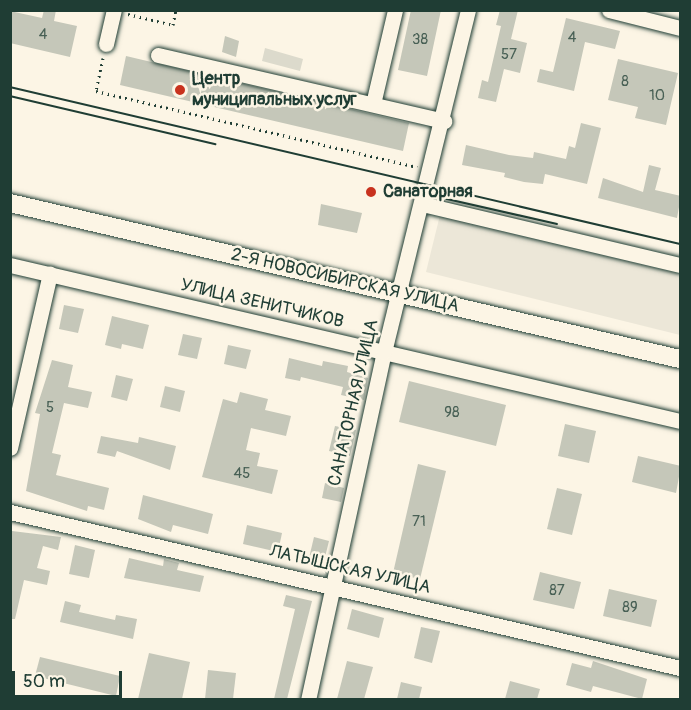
<!DOCTYPE html>
<meta charset="utf-8">
<style>
body{margin:0}
#map{position:relative;width:691px;height:710px;overflow:hidden;background:#fcf5e5;font-family:Pangolin,sans-serif}
div>[style]{position:absolute}
.built>*{inset:0;background:#ece7d8}
.green>*{inset:0;background:#dcdacc}
.building>*{inset:0;background:#c5c7b9}
.path>*{height:3px;margin-top:-1.5px;transform-origin:0;background:repeating-linear-gradient(90deg,#1f3d34 0 1.5px,transparent 0 6px)}
.roads{filter:drop-shadow(0 0 2px #1f3d34) drop-shadow(0 0 2px #1f3d34)}
.minor>*{height:15px;margin:-7.5px;padding:0 7.5px;transform-origin:7.5px;border-radius:7.5px;background:#fcf5e5}
.major>*{height:18px;margin:-9px;padding:0 9px;transform-origin:9px;border-radius:9px;background:#fcf5e5}
.tram>*{height:1.5px;margin:-0.75px;padding:0 0.75px;transform-origin:0.75px;border-radius:0.75px;background:#1f3d34}
.dots>*{width:16px;height:16px;translate:-50% -50%;box-sizing:border-box;border:3px solid #fcf5e5;border-radius:50%}
span{translate:-50% -50%;white-space:nowrap;text-align:center;line-height:1.15;-webkit-text-stroke:5px #fcf5e5;paint-order:stroke}
.number-label{font-size:15px;color:#486055}
.number-label span{-webkit-text-stroke-width:0}
.poi-label{font-size:18px;color:#1f3d34;font-weight:700}
.left{translate:0 -50%;text-align:left}
.street-label{font-size:18px;color:#1f3d34}
.frame{position:absolute;inset:0;border:12px solid #1f3d34;pointer-events:none}
.scale{position:absolute;left:12px;top:671px;width:110px;height:27px;box-sizing:border-box;border:3px solid #1f3d34;border-top:0;padding-left:8px;font-size:18px;line-height:21px;white-space:nowrap;color:#1f3d34;-webkit-text-stroke:4px #fcf5e5;paint-order:stroke}
</style>
<div id="map">
<div class="built">
<div style="clip-path:polygon(440px 215px,680px 274px,680px 335px,426px 272px)"></div>
</div>
<div class="green">
<div style="clip-path:polygon(265px 48px,303px 59px,300px 71px,262px 61px)"></div>
</div>
<div class="building">
<div style="clip-path:polygon(44px 10px,56px 10px,54px 21px,77px 26px,70px 57px,10px 43px,10px 11px,42px 18px)"></div>
<div style="clip-path:polygon(411px 10px,441px 10px,427px 76px,398px 70px)"></div>
<div style="clip-path:polygon(500px 10px,518px 10px,511px 39px,527px 43px,520px 73px,504px 69px,496px 102px,478px 98px,482px 80px,488px 82px,501px 26px,496px 25px)"></div>
<div style="clip-path:polygon(566px 18px,620px 31px,615px 49px,585px 42px,574px 91px,537px 82px,540px 69px,553px 72px)"></div>
<div style="clip-path:polygon(225px 36px,239px 41px,236px 57px,222px 52px)"></div>
<div style="clip-path:polygon(126px 56px,409px 123px,403px 151px,120px 85px)"></div>
<div style="clip-path:polygon(618px 59px,678px 73px,666px 125px,635px 118px,638px 107px,608px 100px)"></div>
<div style="clip-path:polygon(581px 123px,601px 128px,587px 184px,545px 174px,543px 184px,524px 182px,504px 177px,505px 173px,462px 165px,466px 145px,509px 155px,533px 158px,534px 152px,566px 159px,569px 146px,575px 148px)"></div>
<div style="clip-path:polygon(649px 165px,661px 168px,655px 190px,681px 196px,677px 218px,598px 198px,603px 178px,643px 192px)"></div>
<div style="clip-path:polygon(321px 204px,362px 213px,357px 233px,318px 225px)"></div>
<div style="clip-path:polygon(64px 305px,84px 309px,78px 333px,59px 329px)"></div>
<div style="clip-path:polygon(112px 316px,149px 325px,143px 349px,122px 344px,121px 349px,105px 345px)"></div>
<div style="clip-path:polygon(183px 334px,202px 338px,197px 359px,178px 355px)"></div>
<div style="clip-path:polygon(228px 345px,251px 350px,246px 369px,224px 364px)"></div>
<div style="clip-path:polygon(289px 358px,322px 366px,323px 361px,348px 366px,347px 372px,368px 378px,364px 400px,341px 395px,343px 387px,301px 377px,300px 381px,285px 378px)"></div>
<div style="clip-path:polygon(52px 360px,73px 365px,68px 387px,92px 392px,88px 408px,64px 403px,52px 453px,61px 455px,56px 475px,109px 488px,104px 510px,88px 506px,87px 511px,26px 491px,40px 414px,35px 413px)"></div>
<div style="clip-path:polygon(116px 375px,133px 379px,127px 401px,111px 397px)"></div>
<div style="clip-path:polygon(409px 381px,506px 405px,496px 446px,399px 422px)"></div>
<div style="clip-path:polygon(165px 386px,185px 391px,180px 412px,160px 407px)"></div>
<div style="clip-path:polygon(240px 392px,268px 399px,265px 410px,291px 416px,286px 436px,251px 428px,246px 450px,260px 453px,257px 466px,278px 470px,272px 494px,202px 477px,223px 399px,237px 403px)"></div>
<div style="clip-path:polygon(565px 424px,596px 431px,589px 463px,558px 456px)"></div>
<div style="clip-path:polygon(335px 426px,356px 430px,350px 456px,329px 451px)"></div>
<div style="clip-path:polygon(101px 436px,138px 443px,139px 437px,176px 446px,170px 470px,117px 451px,115px 457px,97px 453px)"></div>
<div style="clip-path:polygon(638px 456px,681px 466px,676px 493px,632px 482px)"></div>
<div style="clip-path:polygon(418px 464px,446px 471px,420px 579px,393px 573px)"></div>
<div style="clip-path:polygon(325px 483px,344px 488px,341px 502px,322px 498px)"></div>
<div style="clip-path:polygon(557px 488px,582px 494px,572px 535px,547px 529px)"></div>
<div style="clip-path:polygon(143px 495px,213px 514px,208px 534px,173px 525px,171px 532px,138px 519px)"></div>
<div style="clip-path:polygon(247px 525px,282px 533px,278px 552px,243px 544px)"></div>
<div style="clip-path:polygon(12px 531px,61px 537px,58px 550px,43px 546px,37px 568px,50px 571px,47px 585px,24px 580px,15px 619px,10px 619px)"></div>
<div style="clip-path:polygon(314px 537px,329px 541px,324px 561px,309px 558px)"></div>
<div style="clip-path:polygon(75px 545px,95px 550px,89px 578px,69px 574px)"></div>
<div style="clip-path:polygon(129px 558px,163px 566px,164px 559px,179px 563px,177px 570px,204px 576px,200px 592px,124px 578px)"></div>
<div style="clip-path:polygon(540px 572px,581px 582px,574px 609px,533px 600px)"></div>
<div style="clip-path:polygon(609px 589px,657px 600px,651px 627px,603px 616px)"></div>
<div style="clip-path:polygon(286px 595px,312px 601px,287px 699px,274px 699px,295px 609px,283px 606px)"></div>
<div style="clip-path:polygon(65px 601px,81px 605px,79px 612px,115px 620px,116px 615px,137px 619px,133px 639px,60px 622px)"></div>
<div style="clip-path:polygon(352px 609px,384px 618px,379px 638px,347px 629px)"></div>
<div style="clip-path:polygon(421px 627px,440px 631px,432px 663px,414px 658px)"></div>
<div style="clip-path:polygon(149px 653px,190px 662px,182px 699px,138px 699px)"></div>
<div style="clip-path:polygon(40px 657px,120px 676px,116px 696px,35px 676px)"></div>
<div style="clip-path:polygon(347px 661px,373px 667px,364px 699px,337px 699px)"></div>
<div style="clip-path:polygon(593px 661px,647px 679px,642px 699px,593px 686px,591px 692px,566px 685px,572px 663px,591px 668px)"></div>
<div style="clip-path:polygon(208px 670px,236px 673px,233px 699px,205px 699px)"></div>
<div style="clip-path:polygon(510px 681px,540px 689px,537px 699px,505px 699px)"></div>
<div style="clip-path:polygon(401px 682px,422px 687px,419px 699px,397px 699px)"></div>
</div>
<div class="path">
<div style="left:128px;top:14px;width:46px;rotate:13.7deg"></div>
<div style="left:173px;top:25px;width:15px;rotate:-79deg"></div>
<div style="left:103px;top:58px;width:34px;rotate:102deg"></div>
<div style="left:96px;top:91px;width:330px;rotate:13.3deg"></div>
</div>
<div class="roads">
<div class="minor">
<div style="left:609px;top:10px;width:73px;rotate:14.2deg"></div>
<div style="left:106px;top:44px;width:35px;rotate:-77deg"></div>
<div style="left:158px;top:55px;width:294px;rotate:13deg"></div>
<div style="left:373px;top:104px;width:97px;rotate:-76.8deg"></div>
<div style="left:422px;top:204px;width:265px;rotate:13.3deg"></div>
<div style="left:10px;top:265px;width:688px;rotate:13.11deg"></div>
<div style="left:10px;top:448px;width:179px;rotate:-77.1deg"></div>
<div style="left:10px;top:512px;width:688px;rotate:13.11deg"></div>
<div style="left:308px;top:700px;width:356px;rotate:-77.7deg"></div>
<div style="left:384px;top:352px;width:352px;rotate:-76.2deg"></div>
</div>
<div class="major">
<div style="left:10px;top:203px;width:688px;rotate:13.11deg"></div>
</div>
</div>
<div class="tram">
<div style="left:10px;top:87px;width:688px;rotate:13.19deg"></div>
<div style="left:10px;top:96px;width:211px;rotate:13.2deg"></div>
<div style="left:434px;top:196px;width:126px;rotate:12.8deg"></div>
</div>
<div class="dots">
<div style="left:180px;top:90px;background:#c8321e"></div>
<div style="left:371px;top:192px;background:#c8321e"></div>
</div>
<div class="number-label">
<span style="left:43px;top:35px">4</span>
<span style="left:572px;top:38px">4</span>
<span style="left:420px;top:40px">38</span>
<span style="left:509px;top:55px">57</span>
<span style="left:625px;top:82px">8</span>
<span style="left:657px;top:96px">10</span>
<span style="left:50px;top:408px">5</span>
<span style="left:452px;top:413px">98</span>
<span style="left:242px;top:474px">45</span>
<span style="left:419px;top:522px">71</span>
<span style="left:557px;top:591px">87</span>
<span style="left:630px;top:608px">89</span>
</div>
<div class="poi-label">
<span class="left" style="left:192px;top:90px">Центр<br>муниципальных услуг</span>
<span class="left" style="left:383px;top:192px">Санаторная</span>
</div>
<div class="street-label">
<span style="left:345px;top:281px;rotate:13deg">2-Я НОВОСИБИРСКАЯ УЛИЦА</span>
<span style="left:262px;top:304px;rotate:13deg">УЛИЦА ЗЕНИТЧИКОВ</span>
<span style="left:354px;top:403px;rotate:-77deg">САНАТОРНАЯ УЛИЦА</span>
<span style="left:350px;top:570px;rotate:13deg">ЛАТЫШСКАЯ УЛИЦА</span>
</div>
<div class="frame"></div>
<div class="scale">50 m</div>
</div>
